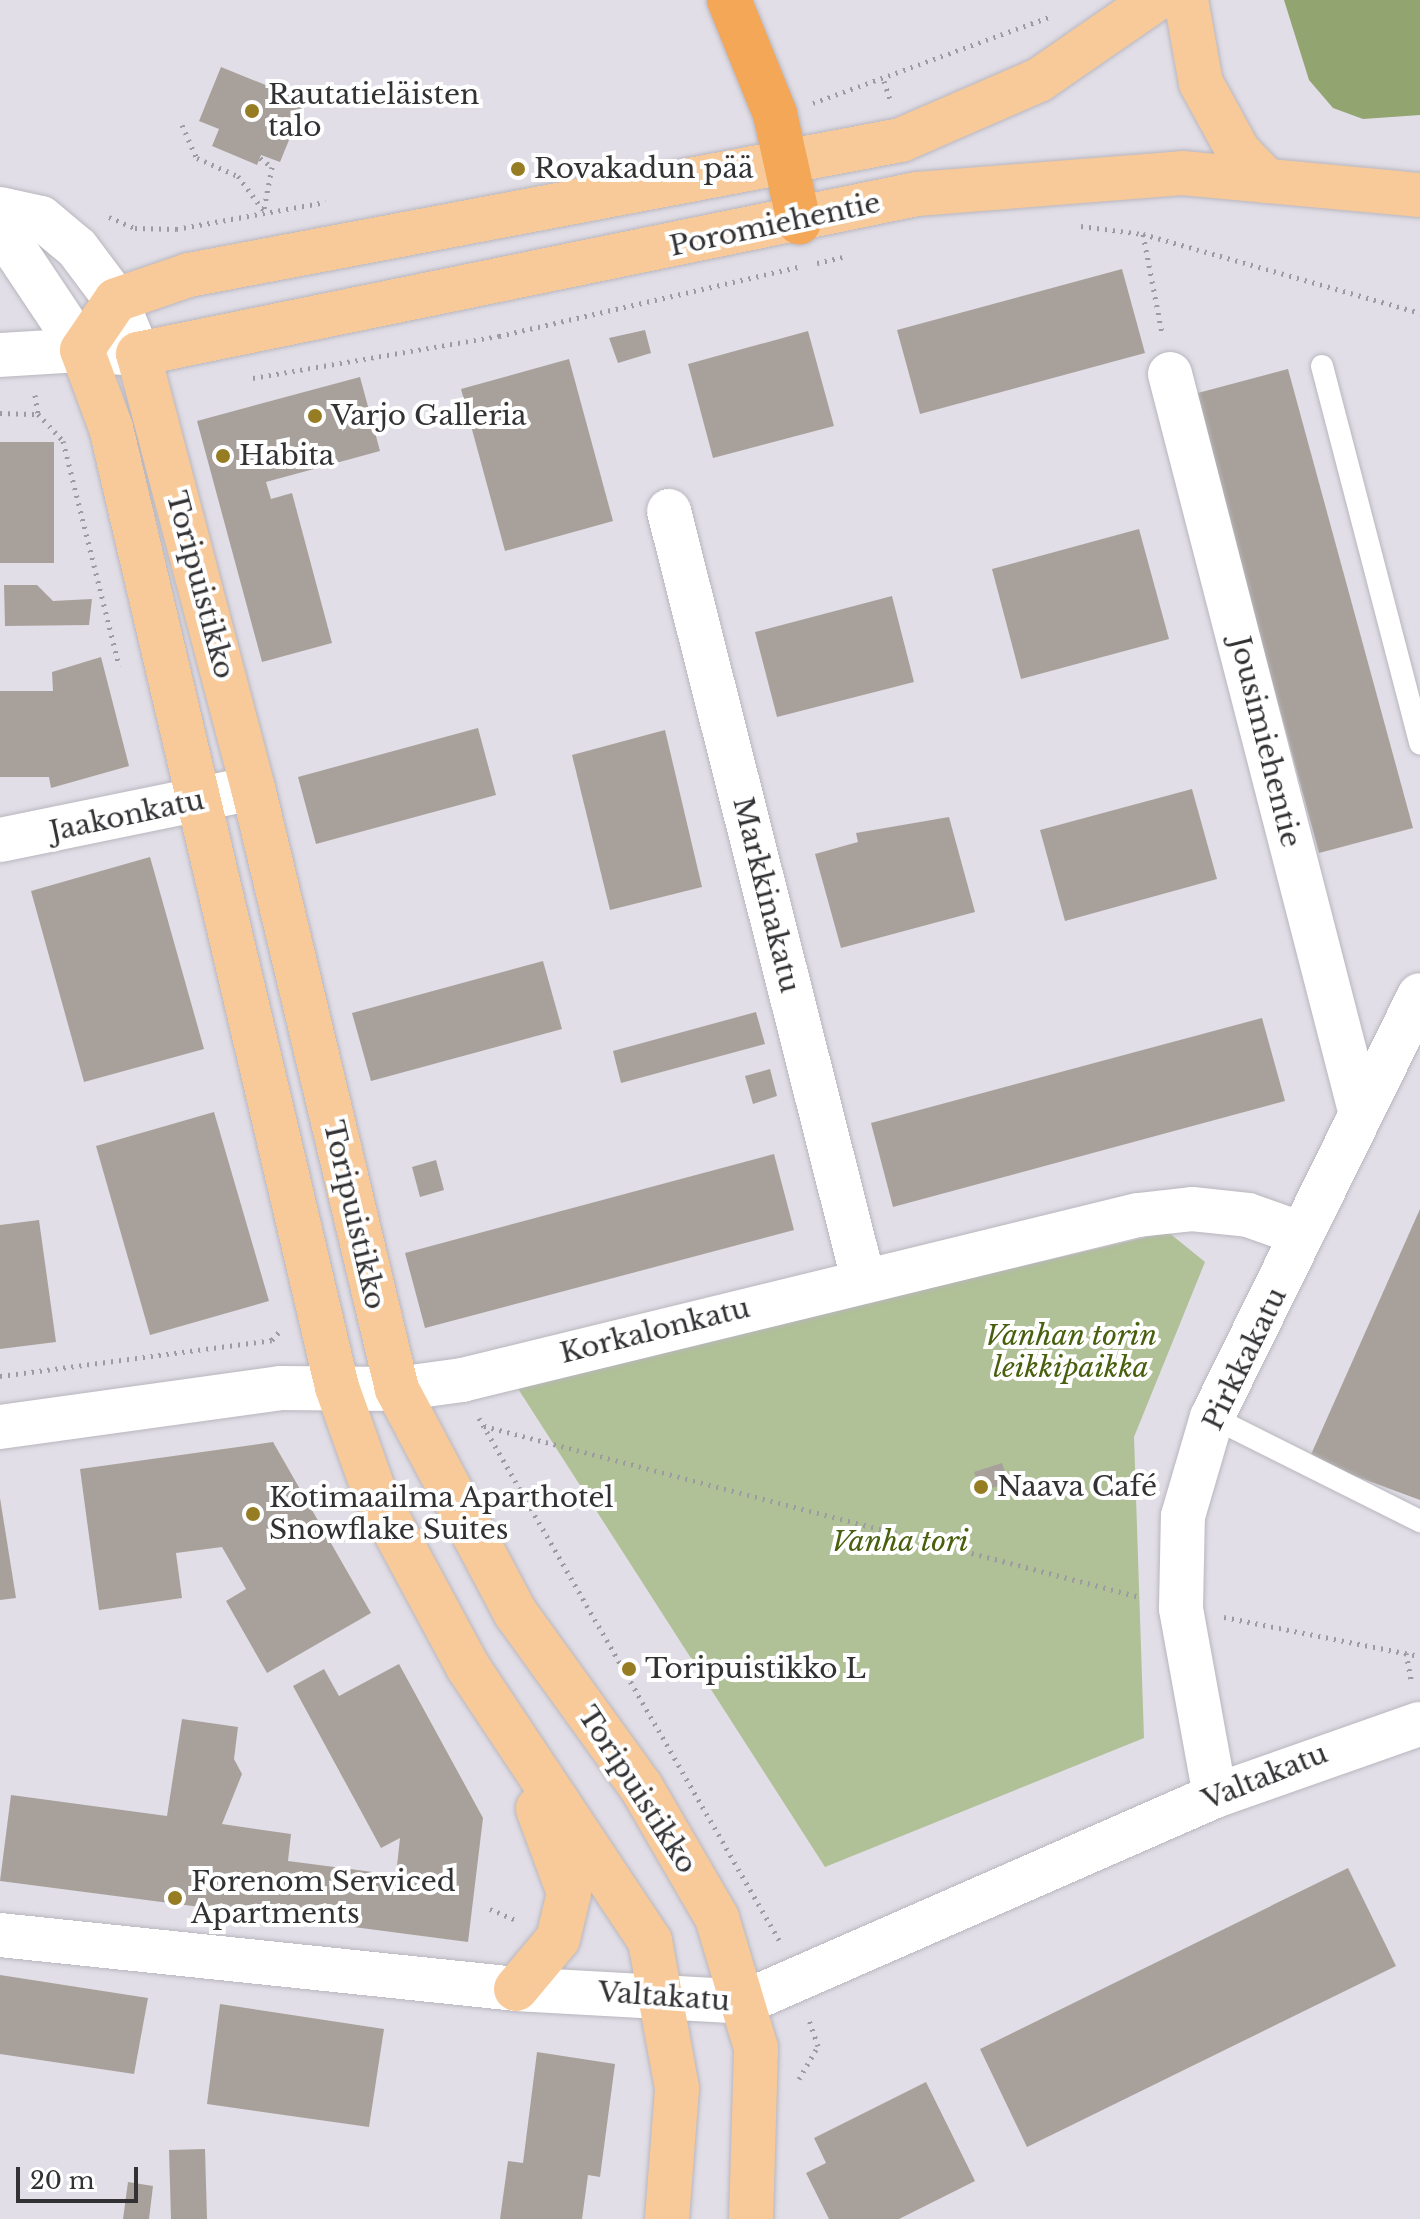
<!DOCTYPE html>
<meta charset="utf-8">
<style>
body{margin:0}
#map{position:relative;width:1420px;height:2219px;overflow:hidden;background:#e1dee7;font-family:"Libre Baskerville",serif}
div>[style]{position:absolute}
.green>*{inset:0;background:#b0c097}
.forest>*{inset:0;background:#92a571}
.building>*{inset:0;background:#a8a19b}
.path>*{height:5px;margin-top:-2.5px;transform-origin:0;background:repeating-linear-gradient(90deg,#9d9aa1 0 2px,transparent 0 8px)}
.roads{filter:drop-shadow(0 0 2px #b9b6be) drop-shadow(0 0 2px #b9b6be)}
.lane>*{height:22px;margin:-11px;padding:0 11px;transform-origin:11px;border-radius:11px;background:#fff}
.street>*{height:44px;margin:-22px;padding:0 22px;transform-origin:22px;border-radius:22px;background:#fff}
.secondary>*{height:44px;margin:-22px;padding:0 22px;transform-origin:22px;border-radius:22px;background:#fff}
.primary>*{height:44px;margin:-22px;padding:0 22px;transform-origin:22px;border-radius:22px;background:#f8ca9a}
.highway>*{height:44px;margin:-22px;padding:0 22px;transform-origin:22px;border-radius:22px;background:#f3a757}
.dots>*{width:22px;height:22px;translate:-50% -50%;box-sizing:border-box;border:4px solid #fff;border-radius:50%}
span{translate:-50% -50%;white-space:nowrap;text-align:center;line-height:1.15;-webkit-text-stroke:8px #fff;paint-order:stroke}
.poi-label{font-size:28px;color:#323134}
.left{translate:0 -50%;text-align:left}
.street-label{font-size:28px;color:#323134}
.park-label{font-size:28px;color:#485f0e;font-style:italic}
.scale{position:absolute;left:16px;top:2167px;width:122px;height:36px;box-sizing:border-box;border:4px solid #323134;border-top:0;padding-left:10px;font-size:24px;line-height:28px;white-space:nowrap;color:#323134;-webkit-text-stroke:6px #fff;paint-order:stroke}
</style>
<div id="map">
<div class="green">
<div style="clip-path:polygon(1168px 1232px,1205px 1262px,1134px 1437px,1144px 1738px,825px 1867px,515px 1384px)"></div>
</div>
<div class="forest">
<div style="clip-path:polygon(1284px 0,1420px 0,1420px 115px,1363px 119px,1333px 108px,1309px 80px)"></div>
</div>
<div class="building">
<div style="clip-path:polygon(221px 67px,305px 101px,280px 162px,261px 155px,257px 165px,212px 146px,219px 129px,199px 121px)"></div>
<div style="clip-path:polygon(1122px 269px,1145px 353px,920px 414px,897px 330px)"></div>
<div style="clip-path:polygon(645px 330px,651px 353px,618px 363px,609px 338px)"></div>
<div style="clip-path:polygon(808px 331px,834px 426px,713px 458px,688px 364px)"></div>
<div style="clip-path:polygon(569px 359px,613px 521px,505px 551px,461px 389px)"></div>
<div style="clip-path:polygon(1288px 369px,1413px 828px,1319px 853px,1194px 394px)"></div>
<div style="clip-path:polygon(360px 377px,380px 451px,266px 482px,271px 499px,292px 493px,332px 643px,262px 662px,197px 421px)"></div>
<div style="clip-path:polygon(0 442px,54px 442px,54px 563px,0 563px)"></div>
<div style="clip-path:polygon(1139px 529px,1169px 639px,1021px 679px,992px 569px)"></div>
<div style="clip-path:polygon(4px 585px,37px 585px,53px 601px,92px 599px,89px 625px,5px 626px)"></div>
<div style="clip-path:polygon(892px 596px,914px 682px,777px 717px,755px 632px)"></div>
<div style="clip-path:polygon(101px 657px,129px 766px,51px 788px,49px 777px,0 777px,0 691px,53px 691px,52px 672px)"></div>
<div style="clip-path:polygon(478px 728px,496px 795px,316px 844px,298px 777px)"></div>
<div style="clip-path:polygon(665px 730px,702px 887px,610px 910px,572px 755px)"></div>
<div style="clip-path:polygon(1192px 789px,1217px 879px,1065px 921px,1040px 830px)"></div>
<div style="clip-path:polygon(949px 817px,975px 912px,841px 948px,815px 854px,858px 842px,856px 833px)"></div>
<div style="clip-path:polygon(150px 857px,204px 1049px,84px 1082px,31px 891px)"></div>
<div style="clip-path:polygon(543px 961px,562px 1029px,371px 1081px,352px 1013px)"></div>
<div style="clip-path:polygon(756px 1012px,765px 1044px,621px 1083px,613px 1051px)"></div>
<div style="clip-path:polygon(1262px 1018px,1285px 1101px,893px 1207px,871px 1123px)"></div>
<div style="clip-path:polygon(770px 1069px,777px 1096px,753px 1104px,745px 1076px)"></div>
<div style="clip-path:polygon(214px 1112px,269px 1301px,150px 1335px,96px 1146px)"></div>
<div style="clip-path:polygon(774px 1154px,794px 1230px,425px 1328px,405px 1253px)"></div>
<div style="clip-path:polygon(436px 1160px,444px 1190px,420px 1197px,412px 1167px)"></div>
<div style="clip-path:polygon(1420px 1209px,1420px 1500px,1309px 1459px)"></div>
<div style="clip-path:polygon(39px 1220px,56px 1342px,0 1349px,0 1225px)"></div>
<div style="clip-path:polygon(273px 1442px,371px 1613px,267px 1673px,226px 1601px,246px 1589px,222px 1547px,176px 1553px,182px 1598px,99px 1610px,80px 1469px)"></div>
<div style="clip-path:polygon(1002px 1463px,1009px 1483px,981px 1491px,974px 1472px)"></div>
<div style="clip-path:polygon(0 1498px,16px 1598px,0 1600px)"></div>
<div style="clip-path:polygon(399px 1664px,483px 1818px,468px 1942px,0 1881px,11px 1795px,167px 1816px,182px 1719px,238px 1727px,234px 1759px,242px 1774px,222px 1824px,291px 1834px,288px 1861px,396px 1875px,400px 1838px,381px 1848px,293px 1686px,324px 1669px,339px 1696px)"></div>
<div style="clip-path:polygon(1348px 1868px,1396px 1966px,1027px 2147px,980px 2049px)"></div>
<div style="clip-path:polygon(0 1975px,148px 1998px,134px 2074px,0 2054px)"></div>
<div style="clip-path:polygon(220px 2004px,384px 2029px,369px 2127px,207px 2104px)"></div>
<div style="clip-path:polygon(537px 2052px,615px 2064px,600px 2177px,588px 2175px,582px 2219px,500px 2219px,508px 2161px,523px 2163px)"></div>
<div style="clip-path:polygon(926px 2082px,975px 2181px,899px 2219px,829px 2219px,806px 2173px,826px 2163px,814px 2138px)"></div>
<div style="clip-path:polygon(205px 2149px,207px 2219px,171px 2219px,169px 2150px)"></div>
<div style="clip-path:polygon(128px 2182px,153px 2186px,149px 2219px,123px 2219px)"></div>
</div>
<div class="path">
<div style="left:884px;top:81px;width:20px;rotate:72deg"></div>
<div style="left:813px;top:103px;width:254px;rotate:-20deg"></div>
<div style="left:182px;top:125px;width:36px;rotate:66deg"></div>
<div style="left:197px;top:158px;width:45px;rotate:23.7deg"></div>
<div style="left:238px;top:176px;width:44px;rotate:53.4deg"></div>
<div style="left:260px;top:158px;width:15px;rotate:37deg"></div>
<div style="left:272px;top:167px;width:43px;rotate:100.8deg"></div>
<div style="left:109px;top:217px;width:28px;rotate:23deg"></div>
<div style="left:135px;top:228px;width:41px;rotate:1.4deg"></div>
<div style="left:176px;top:229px;width:152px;rotate:-10.2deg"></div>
<div style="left:1081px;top:226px;width:63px;rotate:7.4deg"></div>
<div style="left:1143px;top:234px;width:288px;rotate:15.9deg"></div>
<div style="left:1143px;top:234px;width:101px;rotate:79.1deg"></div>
<div style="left:817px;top:263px;width:26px;rotate:-13deg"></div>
<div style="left:253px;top:378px;width:250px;rotate:-9.7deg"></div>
<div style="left:499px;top:336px;width:308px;rotate:-13deg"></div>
<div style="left:35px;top:395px;width:19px;rotate:81deg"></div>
<div style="left:0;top:413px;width:38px;rotate:2deg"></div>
<div style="left:38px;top:414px;width:37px;rotate:47deg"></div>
<div style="left:63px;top:441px;width:232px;rotate:76deg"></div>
<div style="left:0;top:1376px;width:274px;rotate:-7.5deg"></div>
<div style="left:272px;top:1340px;width:11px;rotate:-49deg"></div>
<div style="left:479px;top:1418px;width:602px;rotate:60.11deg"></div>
<div style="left:484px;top:1426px;width:678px;rotate:14.61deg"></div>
<div style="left:1224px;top:1617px;width:200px;rotate:11.3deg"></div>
<div style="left:1406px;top:1653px;width:31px;rotate:79deg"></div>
<div style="left:490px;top:1909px;width:30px;rotate:23deg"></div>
<div style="left:799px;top:2079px;width:38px;rotate:-60deg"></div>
<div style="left:818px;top:2046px;width:28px;rotate:-109deg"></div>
</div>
<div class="roads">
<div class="lane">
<div style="left:1322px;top:366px;width:390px;rotate:75.4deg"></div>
<div style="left:1212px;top:1417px;width:233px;rotate:26.6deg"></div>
</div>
<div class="street">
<div style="left:0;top:355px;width:82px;rotate:-3.5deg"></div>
<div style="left:1170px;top:374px;width:761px;rotate:75.54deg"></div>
<div style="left:669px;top:511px;width:792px;rotate:75.82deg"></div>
<div style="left:0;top:840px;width:258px;rotate:-11.6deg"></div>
<div style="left:0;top:1427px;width:283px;rotate:-7.9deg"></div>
<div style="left:280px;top:1388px;width:117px;rotate:0.5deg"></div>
<div style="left:397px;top:1389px;width:66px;rotate:-7.9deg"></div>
<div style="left:462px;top:1380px;width:696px;rotate:-13.72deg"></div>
<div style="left:1138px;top:1215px;width:54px;rotate:-6.3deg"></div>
<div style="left:1192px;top:1209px;width:56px;rotate:6.1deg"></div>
<div style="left:1248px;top:1215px;width:57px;rotate:19.4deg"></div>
<div style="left:1215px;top:1796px;width:191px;rotate:-100.3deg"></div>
<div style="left:1181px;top:1608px;width:92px;rotate:-88.8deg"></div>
<div style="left:1183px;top:1516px;width:103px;rotate:-73.7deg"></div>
<div style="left:1212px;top:1417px;width:470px;rotate:-63.8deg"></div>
<div style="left:745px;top:2002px;width:513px;rotate:-23.67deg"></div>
<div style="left:1215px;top:1796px;width:217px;rotate:-19.4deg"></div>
</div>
<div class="secondary">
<div style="left:0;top:209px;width:42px;rotate:12.4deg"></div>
<div style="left:41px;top:218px;width:47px;rotate:39.8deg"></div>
<div style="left:77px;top:248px;width:65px;rotate:53.1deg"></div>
<div style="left:116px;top:300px;width:58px;rotate:67.8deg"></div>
<div style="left:138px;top:354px;width:56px;rotate:-175.9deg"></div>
<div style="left:82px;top:350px;width:148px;rotate:-123.7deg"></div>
<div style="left:0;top:1935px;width:519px;rotate:5.97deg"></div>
<div style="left:516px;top:1989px;width:229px;rotate:3.2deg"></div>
</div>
<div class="primary">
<div style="left:1186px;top:0;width:84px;rotate:79.8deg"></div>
<div style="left:1201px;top:83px;width:77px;rotate:61.4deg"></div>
<div style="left:1238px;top:151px;width:42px;rotate:46deg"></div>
<div style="left:516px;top:1989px;width:65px;rotate:-50deg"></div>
<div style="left:558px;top:1939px;width:47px;rotate:-76.6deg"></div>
<div style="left:569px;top:1893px;width:90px;rotate:-110.3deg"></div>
<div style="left:667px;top:2219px;width:131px;rotate:-85.6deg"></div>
<div style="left:677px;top:2088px;width:149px;rotate:-100.4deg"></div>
<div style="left:650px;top:1941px;width:329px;rotate:-123.6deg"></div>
<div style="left:468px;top:1667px;width:196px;rotate:-118.3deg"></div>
<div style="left:375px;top:1494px;width:114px;rotate:-109.6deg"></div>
<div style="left:337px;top:1387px;width:985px;rotate:-103.26deg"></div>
<div style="left:111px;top:428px;width:83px;rotate:-110.4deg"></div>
<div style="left:82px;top:350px;width:60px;rotate:-55.8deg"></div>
<div style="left:116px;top:300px;width:77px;rotate:-18.9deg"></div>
<div style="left:189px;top:275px;width:725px;rotate:-10.74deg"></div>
<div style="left:901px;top:140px;width:150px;rotate:-23.5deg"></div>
<div style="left:1039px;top:80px;width:141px;rotate:-34.6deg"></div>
<div style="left:751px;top:2219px;width:171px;rotate:-88.3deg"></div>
<div style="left:756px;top:2048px;width:136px;rotate:-106.7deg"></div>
<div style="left:717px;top:1918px;width:151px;rotate:-120.1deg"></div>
<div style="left:641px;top:1787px;width:213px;rotate:-125.8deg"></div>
<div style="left:516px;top:1614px;width:255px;rotate:-117.9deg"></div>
<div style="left:397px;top:1389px;width:618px;rotate:-103.47deg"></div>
<div style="left:253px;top:788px;width:449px;rotate:-104.8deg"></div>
<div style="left:138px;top:354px;width:795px;rotate:-11.61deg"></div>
<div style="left:917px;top:194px;width:266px;rotate:-4.5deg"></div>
<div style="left:1182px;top:173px;width:239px;rotate:5.3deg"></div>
</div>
<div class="highway">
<div style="left:729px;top:0;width:123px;rotate:68deg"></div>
<div style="left:775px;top:114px;width:111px;rotate:77.5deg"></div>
</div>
</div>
<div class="dots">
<div style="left:252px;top:111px;background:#967d24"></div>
<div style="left:518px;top:169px;background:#967d24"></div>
<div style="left:315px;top:416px;background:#967d24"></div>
<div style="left:223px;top:456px;background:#967d24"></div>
<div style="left:981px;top:1487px;background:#967d24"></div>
<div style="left:253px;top:1514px;background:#967d24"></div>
<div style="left:629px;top:1669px;background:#967d24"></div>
<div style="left:175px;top:1898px;background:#967d24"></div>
</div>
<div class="poi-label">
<span class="left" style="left:268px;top:111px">Rautatieläisten<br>talo</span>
<span class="left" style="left:534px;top:169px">Rovakadun pää</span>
<span class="left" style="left:331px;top:416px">Varjo Galleria</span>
<span class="left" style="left:239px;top:456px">Habita</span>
<span class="left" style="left:997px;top:1487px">Naava Café</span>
<span class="left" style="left:269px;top:1514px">Kotimaailma Aparthotel<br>Snowflake Suites</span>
<span class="left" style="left:645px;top:1669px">Toripuistikko L</span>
<span class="left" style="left:191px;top:1898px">Forenom Serviced<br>Apartments</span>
</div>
<div class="street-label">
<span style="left:775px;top:225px;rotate:-12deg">Poromiehentie</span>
<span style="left:200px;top:585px;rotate:75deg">Toripuistikko</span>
<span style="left:1265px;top:742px;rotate:76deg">Jousimiehentie</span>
<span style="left:127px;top:816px;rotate:-12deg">Jaakonkatu</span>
<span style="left:766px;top:895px;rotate:76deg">Markkinakatu</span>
<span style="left:354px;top:1215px;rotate:77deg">Toripuistikko</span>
<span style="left:655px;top:1331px;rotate:-14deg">Korkalonkatu</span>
<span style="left:1245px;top:1359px;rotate:-64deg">Pirkkakatu</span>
<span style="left:1265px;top:1777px;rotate:-22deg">Valtakatu</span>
<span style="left:637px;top:1790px;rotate:57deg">Toripuistikko</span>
<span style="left:664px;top:1997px;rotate:4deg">Valtakatu</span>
</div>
<div class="park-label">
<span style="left:1071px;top:1352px">Vanhan torin<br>leikkipaikka</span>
<span style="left:900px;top:1542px">Vanha tori</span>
</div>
<div class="scale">20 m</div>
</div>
